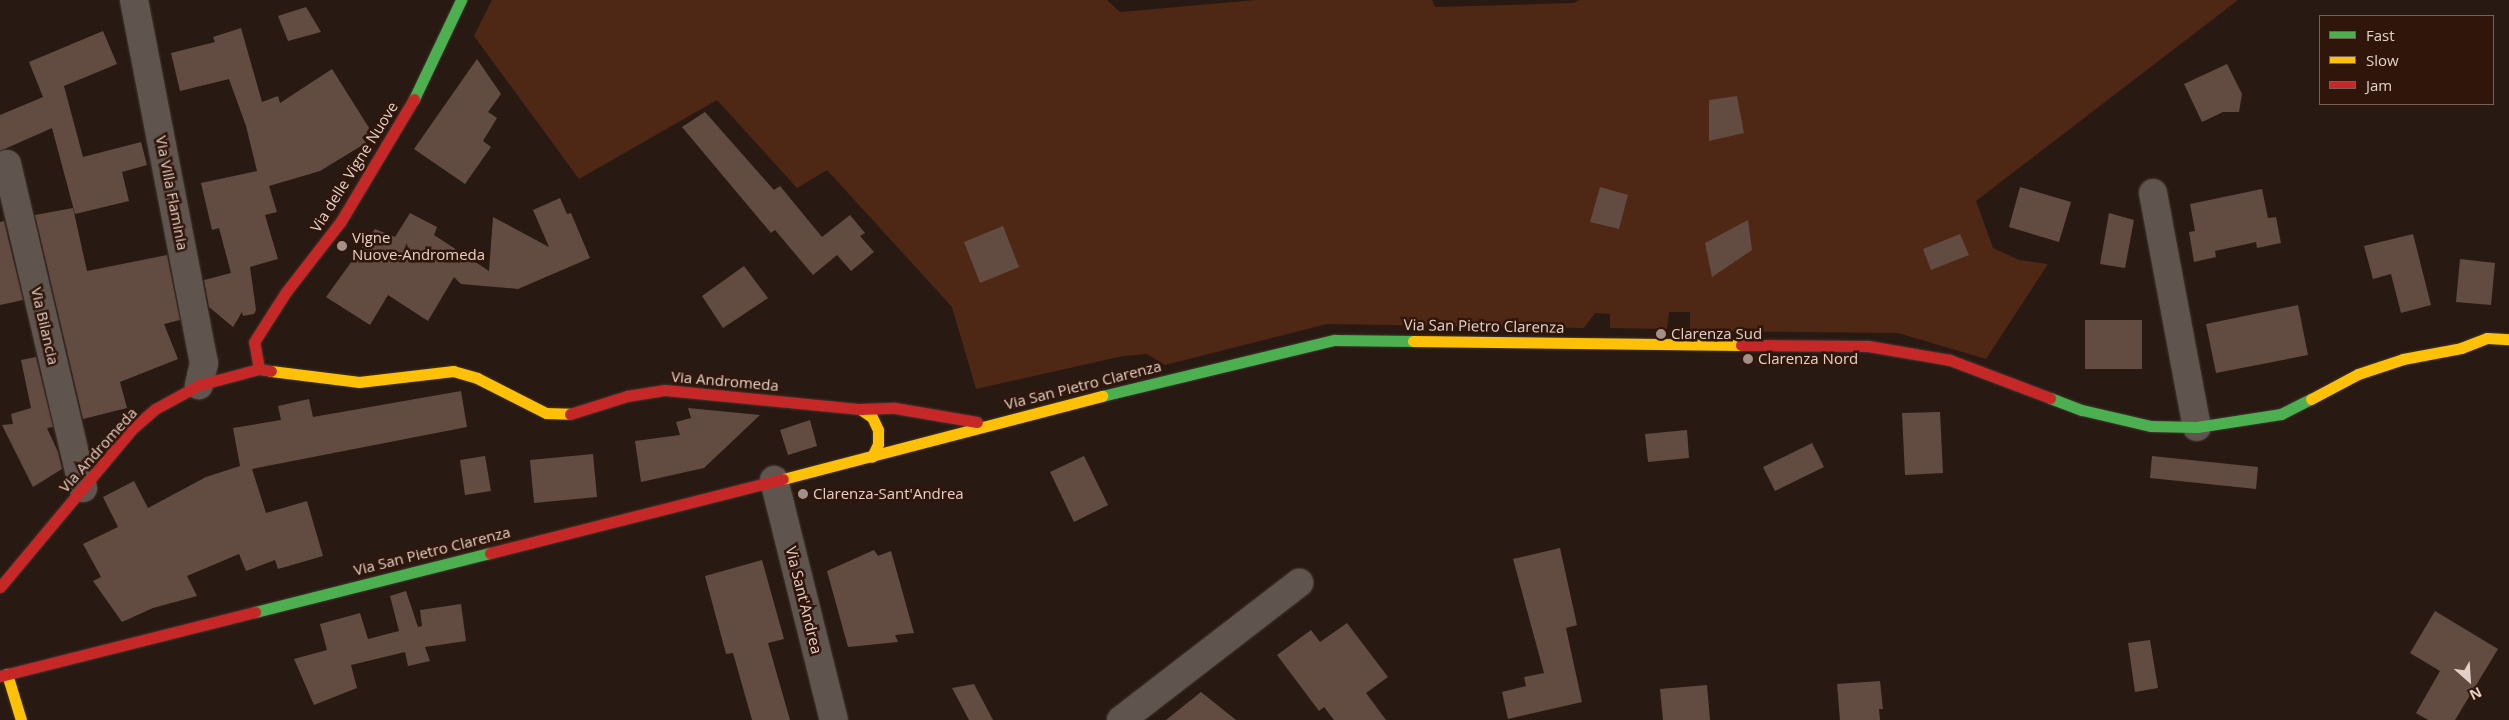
<!DOCTYPE html>
<style>
body{margin:0}
#map{position:relative;width:2509px;height:720px;overflow:hidden;background:#281a12;font-family:"Open Sans",sans-serif}
div>[style]{position:absolute}
.green>*{inset:0;background:#4f2715}
.building>*{inset:0;background:#624c41}
.roads{filter:drop-shadow(0 0 1px #433632) drop-shadow(0 0 1px #433632)}
.street>*{height:28px;margin:-14px;padding:0 14px;transform-origin:14px;border-radius:14px;background:#60554e}
.fast>*{height:11px;margin:-5.5px;padding:0 5.5px;transform-origin:5.5px;border-radius:5.5px;background:#4caf50}
.slow>*{height:11px;margin:-5.5px;padding:0 5.5px;transform-origin:5.5px;border-radius:5.5px;background:#ffc107}
.jam>*{height:11px;margin:-5.5px;padding:0 5.5px;transform-origin:5.5px;border-radius:5.5px;background:#c62828}
.dots>*{width:14px;height:14px;translate:-50% -50%;box-sizing:border-box;border:2px solid #30160a;border-radius:50%}
span{translate:-50% -50%;white-space:nowrap;text-align:center;line-height:1.15;-webkit-text-stroke:5px #30160a;paint-order:stroke}
.street-label{font-size:15px;color:#e3d0c9}
.poi-label{font-size:15px;color:#e3d0c9}
.left{translate:0 -50%;text-align:left}
.legend{position:absolute;left:2319px;top:15px;width:175px;height:90px;box-sizing:border-box;background:#30160a;border:1px solid #786056;margin:0;padding:6px 9px;list-style:none;font-size:15px;color:#e3d0c9}
.legend li{display:flex;align-items:center;gap:10px;height:25px}
.legend b{width:25px;border:1px solid #786056}
.north{position:absolute;left:2444px;top:655px;width:50px;height:50px;-webkit-text-stroke:4px #30160a;paint-order:stroke;rotate:154deg;font-size:14px;font-weight:700;line-height:20px;text-align:center;color:#e3d0c9}
.north::after{content:'';display:block;margin:auto;width:18px;height:22px;background:#e3d0c9;clip-path:polygon(50% 0,100% 100%,50% 72%,0 100%)}
</style>
<div id="map">
<div class="green">
<div style="clip-path:polygon(492px 0,1107px 0,1120px 12px,1256px 0,1432px 0,1435px 7px,1574px 3px,1579px 0,2238px 0,1976px 201px,1993px 248px,2019px 260px,2048px 264px,1986px 359px,1898px 333px,1690px 331px,1690px 312px,1669px 312px,1667px 329px,1610px 328px,1610px 314px,1595px 313px,1584px 328px,1327px 324px,1165px 365px,1147px 354px,1123px 356px,976px 389px,952px 307px,827px 170px,797px 188px,717px 100px,579px 179px,474px 36px)"></div>
</div>
<div class="building">
<div style="clip-path:polygon(306px 7px,321px 32px,288px 41px,278px 16px)"></div>
<div style="clip-path:polygon(241px 28px,262px 102px,278px 96px,280px 103px,332px 69px,371px 131px,362px 137px,366px 143px,320px 171px,269px 186px,277px 212px,265px 215px,278px 259px,250px 267px,256px 310px,254px 314px,243px 316px,242px 312px,233px 327px,209px 307px,204px 280px,231px 273px,219px 228px,212px 230px,201px 183px,257px 171px,246px 126px,229px 79px,180px 91px,171px 53px,215px 42px,213px 37px)"></div>
<div style="clip-path:polygon(103px 31px,117px 64px,64px 86px,83px 157px,141px 142px,147px 165px,122px 172px,129px 201px,75px 214px,52px 128px,0 151px,0 115px,43px 97px,29px 62px)"></div>
<div style="clip-path:polygon(477px 59px,501px 94px,488px 112px,497px 118px,483px 141px,491px 147px,465px 184px,414px 149px)"></div>
<div style="clip-path:polygon(2227px 64px,2242px 94px,2239px 112px,2223px 112px,2202px 122px,2184px 84px)"></div>
<div style="clip-path:polygon(1737px 96px,1744px 133px,1709px 141px,1709px 100px)"></div>
<div style="clip-path:polygon(705px 112px,774px 190px,780px 186px,822px 237px,850px 215px,865px 233px,860px 236px,874px 252px,851px 271px,837px 255px,813px 275px,775px 230px,771px 233px,682px 127px)"></div>
<div style="clip-path:polygon(1600px 187px,1628px 195px,1619px 229px,1590px 222px)"></div>
<div style="clip-path:polygon(2020px 187px,2071px 202px,2059px 242px,2009px 227px)"></div>
<div style="clip-path:polygon(2262px 189px,2268px 218px,2276px 217px,2281px 243px,2257px 248px,2256px 242px,2215px 251px,2216px 257px,2194px 262px,2189px 232px,2195px 231px,2190px 204px)"></div>
<div style="clip-path:polygon(560px 198px,567px 214px,571px 213px,590px 258px,518px 289px,461px 284px,454px 277px,428px 321px,388px 295px,370px 325px,326px 297px,375px 229px,395px 237px,410px 213px,437px 227px,434px 235px,489px 271px,493px 217px,549px 247px,533px 210px)"></div>
<div style="clip-path:polygon(73px 208px,87px 271px,167px 255px,180px 320px,164px 324px,178px 359px,120px 382px,127px 408px,83px 419px,35px 215px)"></div>
<div style="clip-path:polygon(2109px 213px,2134px 220px,2125px 268px,2100px 264px)"></div>
<div style="clip-path:polygon(1748px 220px,1752px 250px,1712px 277px,1705px 243px)"></div>
<div style="clip-path:polygon(4px 221px,23px 300px,0 305px,0 222px)"></div>
<div style="clip-path:polygon(1003px 226px,1019px 267px,980px 283px,964px 242px)"></div>
<div style="clip-path:polygon(1960px 234px,1969px 255px,1931px 270px,1923px 249px)"></div>
<div style="clip-path:polygon(2413px 234px,2431px 305px,2401px 313px,2391px 274px,2373px 279px,2364px 246px)"></div>
<div style="clip-path:polygon(2460px 259px,2495px 263px,2491px 305px,2456px 302px)"></div>
<div style="clip-path:polygon(744px 266px,768px 298px,723px 328px,702px 296px)"></div>
<div style="clip-path:polygon(2298px 305px,2308px 355px,2216px 373px,2206px 324px)"></div>
<div style="clip-path:polygon(2085px 320px,2142px 320px,2142px 369px,2085px 369px)"></div>
<div style="clip-path:polygon(36px 357px,53px 427px,47px 428px,58px 452px,62px 469px,33px 487px,2px 425px,13px 424px,11px 414px,31px 408px,21px 360px)"></div>
<div style="clip-path:polygon(461px 391px,467px 427px,252px 469px,266px 513px,307px 501px,323px 556px,278px 569px,275px 560px,246px 571px,239px 554px,187px 576px,197px 596px,153px 608px,122px 622px,93px 581px,101px 577px,83px 544px,118px 527px,103px 497px,134px 481px,148px 508px,206px 477px,240px 466px,233px 428px,281px 420px,278px 406px,309px 399px,313px 417px)"></div>
<div style="clip-path:polygon(688px 408px,760px 415px,704px 468px,641px 482px,635px 441px,680px 435px,676px 422px,691px 418px)"></div>
<div style="clip-path:polygon(1940px 412px,1943px 473px,1905px 475px,1902px 413px)"></div>
<div style="clip-path:polygon(810px 420px,817px 446px,788px 455px,780px 430px)"></div>
<div style="clip-path:polygon(1687px 430px,1689px 458px,1648px 462px,1645px 434px)"></div>
<div style="clip-path:polygon(1812px 443px,1824px 467px,1775px 491px,1763px 467px)"></div>
<div style="clip-path:polygon(593px 454px,597px 497px,534px 503px,530px 460px)"></div>
<div style="clip-path:polygon(485px 456px,491px 491px,465px 495px,460px 460px)"></div>
<div style="clip-path:polygon(1084px 456px,1108px 505px,1074px 522px,1050px 472px)"></div>
<div style="clip-path:polygon(2152px 456px,2258px 467px,2256px 489px,2150px 478px)"></div>
<div style="clip-path:polygon(1560px 548px,1577px 625px,1566px 628px,1582px 702px,1508px 719px,1502px 692px,1526px 686px,1524px 677px,1544px 673px,1513px 559px)"></div>
<div style="clip-path:polygon(874px 550px,878px 556px,891px 551px,914px 633px,895px 635px,898px 642px,848px 647px,827px 571px)"></div>
<div style="clip-path:polygon(762px 560px,784px 639px,768px 643px,790px 720px,752px 720px,733px 653px,726px 654px,705px 576px)"></div>
<div style="clip-path:polygon(406px 591px,418px 627px,422px 626px,420px 610px,461px 604px,466px 641px,425px 647px,430px 661px,408px 666px,405px 652px,351px 665px,357px 688px,314px 705px,294px 659px,327px 650px,320px 624px,360px 613px,368px 639px,399px 631px,390px 596px)"></div>
<div style="clip-path:polygon(2435px 611px,2498px 649px,2455px 720px,2428px 720px,2416px 713px,2440px 671px,2410px 653px)"></div>
<div style="clip-path:polygon(1347px 623px,1388px 677px,1366px 693px,1386px 720px,1334px 720px,1324px 707px,1319px 711px,1277px 655px,1311px 630px,1320px 642px)"></div>
<div style="clip-path:polygon(2150px 640px,2158px 688px,2135px 692px,2128px 643px)"></div>
<div style="clip-path:polygon(1880px 681px,1883px 709px,1879px 709px,1880px 720px,1840px 720px,1837px 684px)"></div>
<div style="clip-path:polygon(974px 684px,993px 720px,969px 720px,952px 688px)"></div>
<div style="clip-path:polygon(1707px 685px,1710px 720px,1663px 720px,1660px 689px)"></div>
<div style="clip-path:polygon(1201px 692px,1236px 720px,1166px 720px)"></div>
</div>
<div class="roads">
<div class="street">
<div style="left:134px;top:0;width:370px;rotate:79.1deg"></div>
<div style="left:204px;top:363px;width:23px;rotate:103deg"></div>
<div style="left:7px;top:164px;width:333px;rotate:76.8deg"></div>
<div style="left:2153px;top:193px;width:238px;rotate:79.4deg"></div>
<div style="left:774px;top:480px;width:247px;rotate:76deg"></div>
<div style="left:1121px;top:720px;width:225px;rotate:-37.6deg"></div>
</div>
<div class="fast">
<div style="left:414px;top:99px;width:110px;rotate:-64.6deg"></div>
<div style="left:1102px;top:396px;width:239px;rotate:-13.6deg"></div>
<div style="left:1334px;top:340px;width:79px;rotate:0.7deg"></div>
<div style="left:2050px;top:398px;width:34px;rotate:21deg"></div>
<div style="left:2082px;top:410px;width:71px;rotate:13.1deg"></div>
<div style="left:2151px;top:426px;width:46px;rotate:1.2deg"></div>
<div style="left:2197px;top:427px;width:85px;rotate:-8.8deg"></div>
<div style="left:2281px;top:414px;width:34px;rotate:-27deg"></div>
<div style="left:255px;top:612px;width:242px;rotate:-14.1deg"></div>
</div>
<div class="slow">
<div style="left:1413px;top:341px;width:328px;rotate:0.7deg"></div>
<div style="left:271px;top:371px;width:89px;rotate:7.1deg"></div>
<div style="left:359px;top:382px;width:95px;rotate:-6.7deg"></div>
<div style="left:453px;top:371px;width:25px;rotate:16deg"></div>
<div style="left:477px;top:378px;width:77px;rotate:26.9deg"></div>
<div style="left:546px;top:413px;width:24px;rotate:2deg"></div>
<div style="left:2311px;top:399px;width:53px;rotate:-28deg"></div>
<div style="left:2358px;top:374px;width:47px;rotate:-18.4deg"></div>
<div style="left:2403px;top:359px;width:59px;rotate:-10.7deg"></div>
<div style="left:2461px;top:348px;width:28px;rotate:-21deg"></div>
<div style="left:2487px;top:338px;width:22px;rotate:3deg"></div>
<div style="left:860px;top:409px;width:14px;rotate:34deg"></div>
<div style="left:872px;top:417px;width:14px;rotate:65deg"></div>
<div style="left:878px;top:430px;width:14px;rotate:90deg"></div>
<div style="left:878px;top:444px;width:14px;rotate:115deg"></div>
<div style="left:783px;top:479px;width:330px;rotate:-14.6deg"></div>
<div style="left:7px;top:674px;width:48px;rotate:73.1deg"></div>
</div>
<div class="jam">
<div style="left:1741px;top:345px;width:127px;rotate:0.5deg"></div>
<div style="left:1868px;top:346px;width:83px;rotate:9.7deg"></div>
<div style="left:1950px;top:360px;width:107px;rotate:20.8deg"></div>
<div style="left:259px;top:369px;width:27px;rotate:-100deg"></div>
<div style="left:254px;top:342px;width:59px;rotate:-57.4deg"></div>
<div style="left:286px;top:292px;width:90px;rotate:-52.2deg"></div>
<div style="left:341px;top:221px;width:142px;rotate:-59.1deg"></div>
<div style="left:570px;top:414px;width:60px;rotate:-17.5deg"></div>
<div style="left:627px;top:396px;width:38px;rotate:-9deg"></div>
<div style="left:665px;top:390px;width:196px;rotate:5.6deg"></div>
<div style="left:860px;top:409px;width:35px;rotate:-2deg"></div>
<div style="left:895px;top:408px;width:83px;rotate:9.7deg"></div>
<div style="left:490px;top:553px;width:302px;rotate:-14.2deg"></div>
<div style="left:0;top:587px;width:206px;rotate:-50.1deg"></div>
<div style="left:132px;top:429px;width:30px;rotate:-41deg"></div>
<div style="left:155px;top:409px;width:50px;rotate:-28.6deg"></div>
<div style="left:199px;top:385px;width:62px;rotate:-14.9deg"></div>
<div style="left:259px;top:369px;width:12px;rotate:9deg"></div>
<div style="left:0;top:676px;width:263px;rotate:-14.1deg"></div>
</div>
</div>
<div class="dots">
<div style="left:342px;top:246px;background:#a29089"></div>
<div style="left:1661px;top:334px;background:#a29089"></div>
<div style="left:1748px;top:359px;background:#a29089"></div>
<div style="left:803px;top:494px;background:#a29089"></div>
</div>
<div class="street-label">
<span style="left:354px;top:167px;rotate:-58deg">Via delle Vigne Nuove</span>
<span style="left:172px;top:193px;rotate:79deg">Via Villa Flaminia</span>
<span style="left:45px;top:326px;rotate:77deg">Via Bilancia</span>
<span style="left:1484px;top:326px;rotate:1deg">Via San Pietro Clarenza</span>
<span style="left:725px;top:381px;rotate:5deg">Via Andromeda</span>
<span style="left:1083px;top:385px;rotate:-14deg">Via San Pietro Clarenza</span>
<span style="left:98px;top:450px;rotate:-48deg">Via Andromeda</span>
<span style="left:432px;top:551px;rotate:-14deg">Via San Pietro Clarenza</span>
<span style="left:804px;top:600px;rotate:76deg">Via Sant'Andrea</span>
</div>
<div class="poi-label">
<span class="left" style="left:352px;top:246px">Vigne<br>Nuove-Andromeda</span>
<span class="left" style="left:1671px;top:334px">Clarenza Sud</span>
<span class="left" style="left:1758px;top:359px">Clarenza Nord</span>
<span class="left" style="left:813px;top:494px">Clarenza-Sant'Andrea</span>
</div>
<ul class="legend">
<li><b style="height:6px;background:#4caf50"></b>Fast</li>
<li><b style="height:6px;background:#ffc107"></b>Slow</li>
<li><b style="height:6px;background:#c62828"></b>Jam</li>
</ul>
<div class="north">N</div>
</div>
